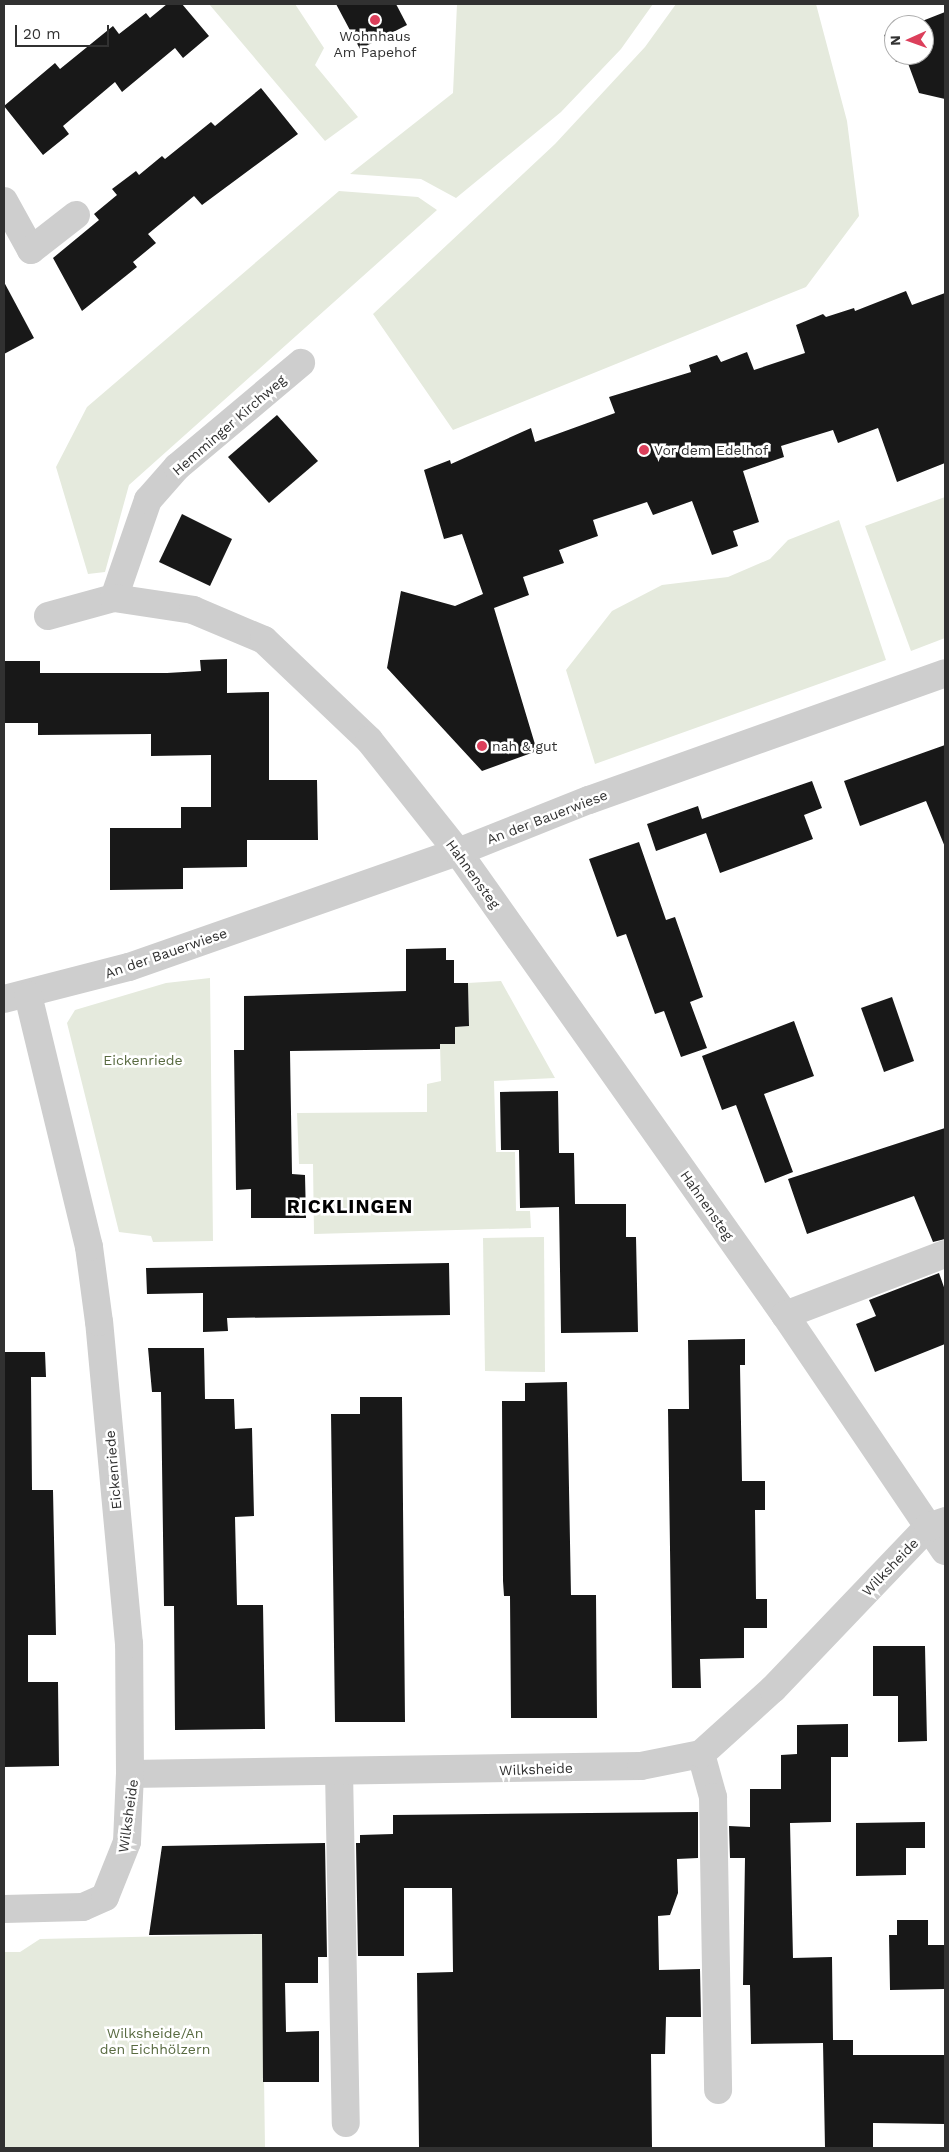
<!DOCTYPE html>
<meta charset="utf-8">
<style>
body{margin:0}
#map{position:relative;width:949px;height:2152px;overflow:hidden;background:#fff;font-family:"Work Sans",sans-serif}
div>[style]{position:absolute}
.green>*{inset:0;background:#e5eadd}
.building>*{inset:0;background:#181818}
.street>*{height:28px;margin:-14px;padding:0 14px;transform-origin:14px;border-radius:14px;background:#cecece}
.dots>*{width:14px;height:14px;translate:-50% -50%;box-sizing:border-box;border:2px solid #fff;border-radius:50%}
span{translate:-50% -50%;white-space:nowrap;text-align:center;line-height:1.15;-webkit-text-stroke:5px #fff;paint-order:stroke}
.poi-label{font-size:14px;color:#313131}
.left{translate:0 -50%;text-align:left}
.street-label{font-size:14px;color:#313131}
.park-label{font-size:14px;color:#586a40}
.district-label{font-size:19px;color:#000;font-weight:700;letter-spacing:1px}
.frame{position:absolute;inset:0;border:5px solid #313131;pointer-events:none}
.north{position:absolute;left:884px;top:15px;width:50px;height:50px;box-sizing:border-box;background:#fff;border:1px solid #adadad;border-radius:50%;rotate:268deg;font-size:14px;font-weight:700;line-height:20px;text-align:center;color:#313131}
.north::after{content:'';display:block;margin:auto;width:18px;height:22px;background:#dc3f5b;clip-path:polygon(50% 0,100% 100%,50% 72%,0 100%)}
.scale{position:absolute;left:15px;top:25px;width:94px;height:22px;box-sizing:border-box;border:2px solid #313131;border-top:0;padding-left:6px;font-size:15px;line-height:18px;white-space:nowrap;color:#313131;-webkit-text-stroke:4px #fff;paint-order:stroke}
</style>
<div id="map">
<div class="green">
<div style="clip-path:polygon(209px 4px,295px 4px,324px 48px,315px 65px,358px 117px,325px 141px)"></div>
<div style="clip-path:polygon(457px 4px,653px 4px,621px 49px,561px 112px,456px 198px,421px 179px,350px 174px,453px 93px)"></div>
<div style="clip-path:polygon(676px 4px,816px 4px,847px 121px,859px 216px,806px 287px,453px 430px,373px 314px,555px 144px,645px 47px)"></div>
<div style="clip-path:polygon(339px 191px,418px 197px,437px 210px,129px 485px,105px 572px,88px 574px,56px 467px,87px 407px)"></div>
<div style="clip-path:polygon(945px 497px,945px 638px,911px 651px,865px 526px)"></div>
<div style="clip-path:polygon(839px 520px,886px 660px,595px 764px,566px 670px,612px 611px,662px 585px,728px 577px,770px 559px,788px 540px)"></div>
<div style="clip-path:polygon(210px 978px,213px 1241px,153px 1242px,151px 1236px,119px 1232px,67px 1023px,75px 1010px,166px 983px)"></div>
<div style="clip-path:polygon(501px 981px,555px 1078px,494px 1081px,496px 1152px,515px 1152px,516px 1211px,530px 1211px,531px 1228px,314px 1234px,313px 1164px,299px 1164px,297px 1113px,427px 1112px,427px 1084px,441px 1081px,440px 1044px,455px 1044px,455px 1027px,469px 1026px,468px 983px)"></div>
<div style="clip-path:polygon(544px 1237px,545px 1372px,485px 1371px,483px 1238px)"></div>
<div style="clip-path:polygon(262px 1934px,265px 2148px,4px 2148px,4px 1952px,20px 1952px,40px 1939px)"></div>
</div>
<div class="building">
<div style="clip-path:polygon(167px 4px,182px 4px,209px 36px,183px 58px,175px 48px,122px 92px,115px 82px,63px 126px,69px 134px,43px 155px,4px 106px,55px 63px,60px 69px,113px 26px,119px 34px,146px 13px,150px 18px)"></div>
<div style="clip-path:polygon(336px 4px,396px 4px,407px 25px,360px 49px)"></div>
<div style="clip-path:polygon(945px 12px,945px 99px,919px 93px,906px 58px,896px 62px,884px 35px,894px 32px,894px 55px,924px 55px,924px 25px,912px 25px)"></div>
<div style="clip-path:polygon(261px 88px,298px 134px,202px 205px,194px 196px,148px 234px,156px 243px,133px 262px,137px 267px,82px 311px,53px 258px,99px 220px,94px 214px,117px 195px,112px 189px,136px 171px,139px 175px,162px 156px,165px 159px,211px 122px,215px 126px)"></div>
<div style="clip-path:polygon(4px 282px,34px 338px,4px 354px)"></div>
<div style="clip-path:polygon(906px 291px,912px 305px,945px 293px,945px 463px,897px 482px,878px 428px,838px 443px,833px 430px,781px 446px,784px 457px,743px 471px,759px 522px,733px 531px,738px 546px,712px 555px,692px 501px,653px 515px,647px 502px,593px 520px,598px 536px,559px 550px,564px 563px,523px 577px,529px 595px,494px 608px,537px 751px,482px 771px,387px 668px,401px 591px,455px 606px,483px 594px,462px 534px,444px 539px,424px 470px,450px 460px,451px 464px,531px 428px,535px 442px,615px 413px,609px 397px,691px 372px,689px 365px,717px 355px,721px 362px,747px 352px,754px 370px,805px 353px,796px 325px,823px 314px,826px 317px,854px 308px,855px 311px)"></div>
<div style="clip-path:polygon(277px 415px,318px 461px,269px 503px,228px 457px)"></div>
<div style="clip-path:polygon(182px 514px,232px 539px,210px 586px,159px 562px)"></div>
<div style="clip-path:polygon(227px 659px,227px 693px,269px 692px,269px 780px,317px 780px,318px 840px,247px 840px,247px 867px,183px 868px,183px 889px,110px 890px,110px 828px,181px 828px,181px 807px,211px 807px,211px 755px,151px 756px,151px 734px,38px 735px,38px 723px,4px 723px,4px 661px,40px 661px,40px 673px,167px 673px,201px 671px,200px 660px)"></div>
<div style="clip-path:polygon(945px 745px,945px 847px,926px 801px,860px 826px,844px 781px)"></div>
<div style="clip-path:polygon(812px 781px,822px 808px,804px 815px,813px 839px,720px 873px,706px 833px,656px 851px,647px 824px,698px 806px,702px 819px)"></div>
<div style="clip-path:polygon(639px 842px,666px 920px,675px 917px,703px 997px,690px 1002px,707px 1048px,681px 1057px,664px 1011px,655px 1014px,626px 934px,617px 937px,589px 859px)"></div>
<div style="clip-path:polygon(446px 948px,446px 960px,454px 960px,454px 983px,468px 983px,469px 1026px,455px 1027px,455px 1044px,440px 1044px,440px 1049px,290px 1051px,292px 1174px,305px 1175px,306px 1218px,251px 1218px,251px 1189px,236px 1190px,234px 1050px,244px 1050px,244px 996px,406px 991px,406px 949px)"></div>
<div style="clip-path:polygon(892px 997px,914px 1061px,884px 1072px,861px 1008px)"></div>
<div style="clip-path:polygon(794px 1021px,814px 1076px,764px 1094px,793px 1172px,765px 1183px,736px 1105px,722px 1110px,702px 1056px)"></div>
<div style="clip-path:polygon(558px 1091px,559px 1153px,574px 1153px,575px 1204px,626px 1204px,626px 1237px,636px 1237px,638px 1332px,561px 1333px,559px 1207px,520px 1208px,519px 1150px,501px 1150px,500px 1092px)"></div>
<div style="clip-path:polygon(945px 1128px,945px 1239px,933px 1242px,914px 1196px,807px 1234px,788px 1179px)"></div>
<div style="clip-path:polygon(449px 1263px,450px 1315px,227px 1318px,228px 1331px,203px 1332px,203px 1293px,147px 1294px,146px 1268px)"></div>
<div style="clip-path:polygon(939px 1273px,945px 1290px,945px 1344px,875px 1372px,856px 1324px,876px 1316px,869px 1300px)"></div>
<div style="clip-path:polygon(745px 1339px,745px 1365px,740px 1365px,742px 1481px,765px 1481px,765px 1510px,755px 1510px,756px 1599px,767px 1599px,767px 1628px,744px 1628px,744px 1658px,700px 1659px,701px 1688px,672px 1688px,668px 1409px,689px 1409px,688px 1340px)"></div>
<div style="clip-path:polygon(148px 1348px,204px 1348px,205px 1399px,234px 1399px,235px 1429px,252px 1428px,254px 1516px,235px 1517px,237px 1605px,263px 1605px,265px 1729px,175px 1730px,174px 1606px,164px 1606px,161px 1392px,152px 1392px)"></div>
<div style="clip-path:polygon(4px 1352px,45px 1352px,46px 1377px,31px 1377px,32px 1490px,53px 1490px,56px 1635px,28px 1635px,28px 1682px,58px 1682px,59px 1766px,4px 1767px)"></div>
<div style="clip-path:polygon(567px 1382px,571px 1595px,596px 1595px,597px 1718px,511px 1718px,510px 1596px,504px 1596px,503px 1581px,502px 1401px,525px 1401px,525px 1383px)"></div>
<div style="clip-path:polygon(360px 1397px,402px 1397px,405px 1722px,335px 1722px,331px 1414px,360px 1414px)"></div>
<div style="clip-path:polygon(873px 1646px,925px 1646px,927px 1741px,898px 1742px,898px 1696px,873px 1696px)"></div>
<div style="clip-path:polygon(848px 1724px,848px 1757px,831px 1757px,831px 1822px,790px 1823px,793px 1958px,832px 1957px,833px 2040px,853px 2040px,853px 2055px,945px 2055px,945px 2124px,873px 2123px,873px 2148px,825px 2148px,823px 2043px,751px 2044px,750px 1985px,743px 1985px,745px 1858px,730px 1858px,729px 1826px,750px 1827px,750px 1789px,781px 1789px,781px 1755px,797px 1754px,797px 1725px)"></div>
<div style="clip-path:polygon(698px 1812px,698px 1858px,677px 1859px,678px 1893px,670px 1915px,658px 1916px,659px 1970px,700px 1969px,701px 2017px,666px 2017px,665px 2054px,651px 2054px,652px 2148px,419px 2148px,417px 1973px,453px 1972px,452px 1888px,404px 1888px,404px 1956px,358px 1956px,356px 1843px,360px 1843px,360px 1835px,393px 1834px,393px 1815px)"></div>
<div style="clip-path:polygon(925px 1822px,925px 1848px,906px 1848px,906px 1875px,856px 1876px,856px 1823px)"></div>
<div style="clip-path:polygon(325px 1843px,327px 1957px,318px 1957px,318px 1983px,285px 1983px,286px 2032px,319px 2031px,319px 2082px,263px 2082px,262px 1934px,149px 1935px,162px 1846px)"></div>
<div style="clip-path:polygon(897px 1920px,928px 1920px,928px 1945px,945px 1945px,945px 1989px,890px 1990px,889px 1935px,897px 1935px)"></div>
</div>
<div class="street">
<div style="left:4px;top:201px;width:56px;rotate:61.1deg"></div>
<div style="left:31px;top:250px;width:57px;rotate:-37.9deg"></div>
<div style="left:114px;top:598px;width:104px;rotate:-70.9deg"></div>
<div style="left:148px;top:500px;width:44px;rotate:-48.7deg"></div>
<div style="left:177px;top:467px;width:162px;rotate:-40deg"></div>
<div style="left:48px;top:616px;width:68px;rotate:-15.3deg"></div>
<div style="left:114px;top:598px;width:80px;rotate:8.6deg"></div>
<div style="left:193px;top:610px;width:77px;rotate:22.9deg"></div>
<div style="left:264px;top:640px;width:145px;rotate:43.6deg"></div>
<div style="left:369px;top:740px;width:143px;rotate:51.5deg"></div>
<div style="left:458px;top:852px;width:567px;rotate:54.77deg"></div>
<div style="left:785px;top:1315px;width:285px;rotate:55.9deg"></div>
<div style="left:4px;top:999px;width:129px;rotate:-14.4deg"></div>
<div style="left:129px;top:967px;width:349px;rotate:-19.3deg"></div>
<div style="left:458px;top:852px;width:141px;rotate:-21.7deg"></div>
<div style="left:589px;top:800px;width:378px;rotate:-19.6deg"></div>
<div style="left:785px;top:1315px;width:171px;rotate:-20.9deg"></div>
<div style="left:701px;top:1754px;width:45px;rotate:74.4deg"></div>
<div style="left:713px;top:1797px;width:293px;rotate:89deg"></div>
<div style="left:339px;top:1771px;width:352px;rotate:88.9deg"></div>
<div style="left:130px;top:1774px;width:511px;rotate:-0.9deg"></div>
<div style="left:641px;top:1766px;width:61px;rotate:-11.3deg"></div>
<div style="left:701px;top:1754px;width:97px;rotate:-42.1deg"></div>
<div style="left:773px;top:1689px;width:224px;rotate:-46.3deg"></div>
<div style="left:928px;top:1527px;width:18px;rotate:-19deg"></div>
<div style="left:4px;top:1909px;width:79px;rotate:-1.5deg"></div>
<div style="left:83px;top:1907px;width:24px;rotate:-24deg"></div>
<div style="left:105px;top:1897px;width:59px;rotate:-68.2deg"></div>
<div style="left:127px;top:1842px;width:68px;rotate:-87.5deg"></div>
<div style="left:130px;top:1774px;width:130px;rotate:-90.4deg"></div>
<div style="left:129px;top:1644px;width:323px;rotate:-95.3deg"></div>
<div style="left:99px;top:1322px;width:76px;rotate:-97.6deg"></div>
<div style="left:89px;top:1247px;width:259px;rotate:-103.6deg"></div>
</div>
<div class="dots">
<div style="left:375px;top:20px;background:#dc3f5b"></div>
<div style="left:644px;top:450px;background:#dc3f5b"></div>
<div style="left:482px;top:746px;background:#dc3f5b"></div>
</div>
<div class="poi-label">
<span style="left:375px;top:44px">Wohnhaus<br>Am Papehof</span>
<span class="left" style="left:654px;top:450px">Vor dem Edelhof</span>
<span class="left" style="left:492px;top:746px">nah &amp; gut</span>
</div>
<div class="street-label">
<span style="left:229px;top:425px;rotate:-41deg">Hemminger Kirchweg</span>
<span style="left:547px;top:817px;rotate:-21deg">An der Bauerwiese</span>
<span style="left:473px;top:874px;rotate:54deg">Hahnensteg</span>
<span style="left:166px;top:953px;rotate:-19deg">An der Bauerwiese</span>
<span style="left:707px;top:1205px;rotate:55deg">Hahnensteg</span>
<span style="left:113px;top:1470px;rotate:-95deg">Eickenriede</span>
<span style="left:890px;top:1567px;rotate:-46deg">Wilksheide</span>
<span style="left:536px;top:1769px;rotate:-2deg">Wilksheide</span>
<span style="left:128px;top:1816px;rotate:-82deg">Wilksheide</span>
</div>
<div class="park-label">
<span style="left:143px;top:1060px">Eickenriede</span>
<span style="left:155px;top:2041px">Wilksheide/An<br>den Eichhölzern</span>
</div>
<div class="district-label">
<span style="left:350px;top:1207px">RICKLINGEN</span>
</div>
<div class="frame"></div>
<div class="north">N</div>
<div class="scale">20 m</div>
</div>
